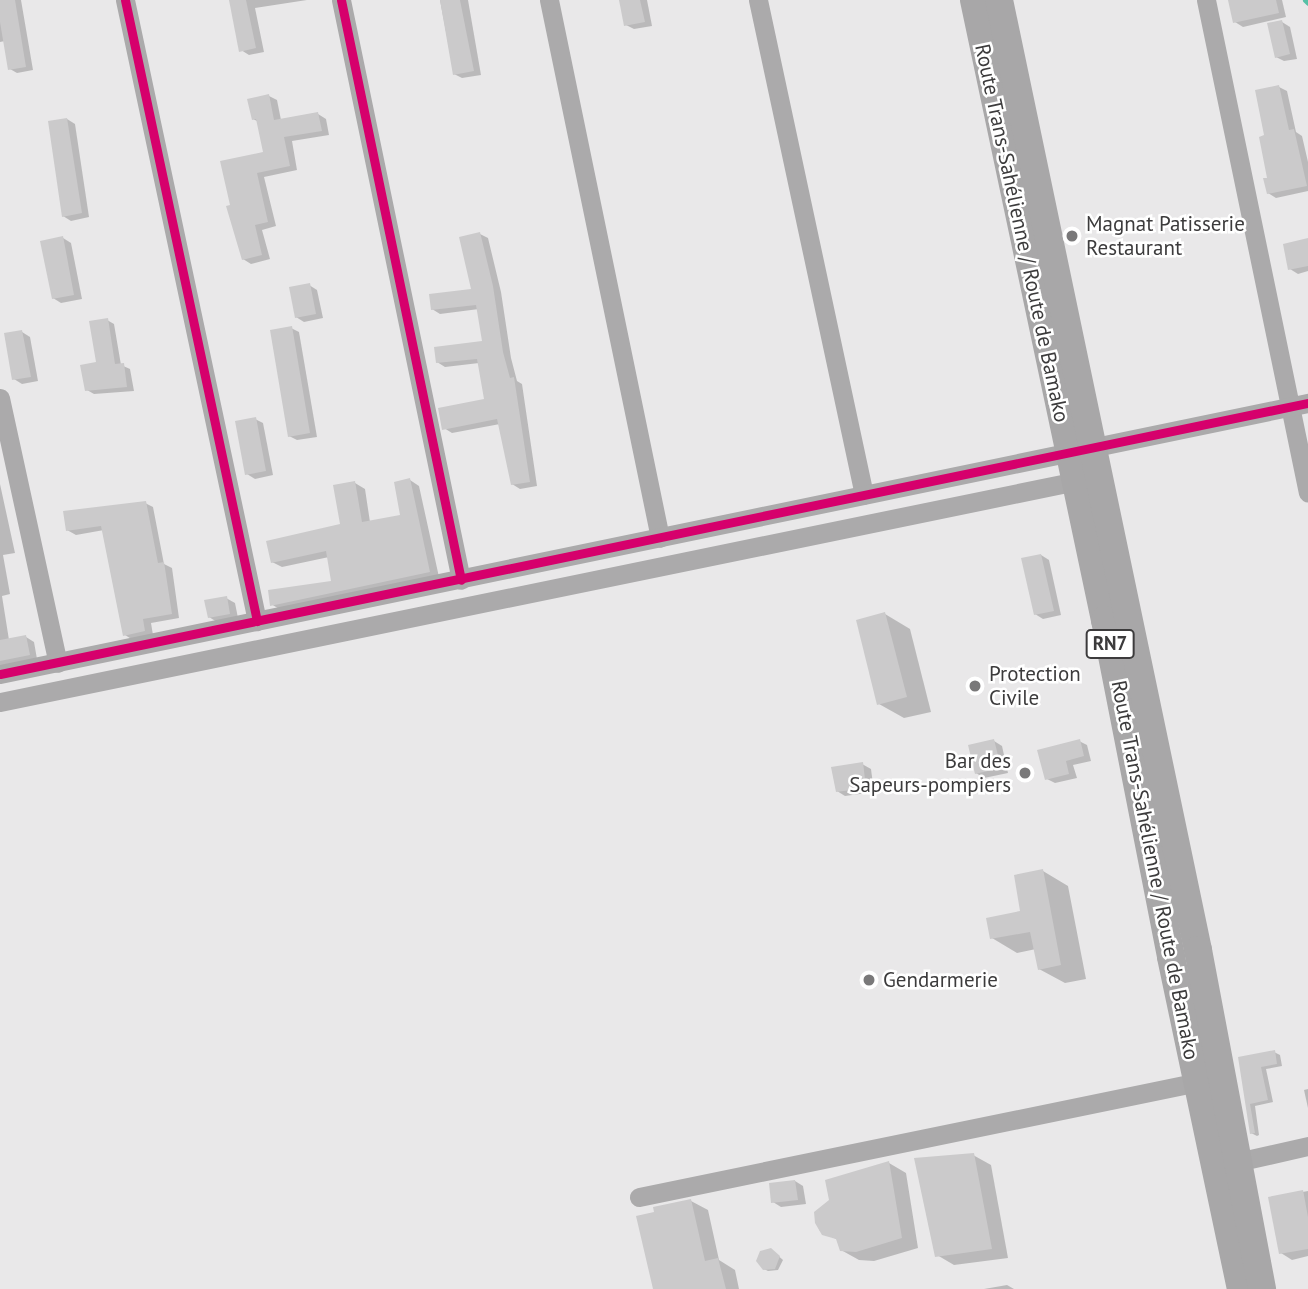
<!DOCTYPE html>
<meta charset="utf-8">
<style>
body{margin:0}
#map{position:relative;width:1308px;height:1289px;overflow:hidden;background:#e9e8e9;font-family:"PT Sans",sans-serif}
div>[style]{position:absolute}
.shadow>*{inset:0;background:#0003}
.stream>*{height:5px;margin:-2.5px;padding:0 2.5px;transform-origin:2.5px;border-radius:2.5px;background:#57c0a6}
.building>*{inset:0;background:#cbcacb}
.minor>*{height:19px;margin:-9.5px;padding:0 9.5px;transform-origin:9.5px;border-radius:9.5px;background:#abaaab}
.highway>*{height:28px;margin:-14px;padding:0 14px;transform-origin:14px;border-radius:14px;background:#a8a7a8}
.cycleway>*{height:9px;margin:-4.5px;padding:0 4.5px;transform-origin:4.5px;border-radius:4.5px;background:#d6006c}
.dots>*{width:19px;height:19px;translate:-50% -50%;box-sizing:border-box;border:4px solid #fff;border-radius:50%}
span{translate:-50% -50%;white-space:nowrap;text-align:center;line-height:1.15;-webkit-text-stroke:5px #fff;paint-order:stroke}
.shield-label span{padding:2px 5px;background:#fff;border:2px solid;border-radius:5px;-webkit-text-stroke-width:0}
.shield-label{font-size:19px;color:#3c3b3c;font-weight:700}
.poi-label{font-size:21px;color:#3c3b3c}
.left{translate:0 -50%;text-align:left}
.right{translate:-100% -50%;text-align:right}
.street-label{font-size:21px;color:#3c3b3c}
</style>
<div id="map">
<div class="shadow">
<div style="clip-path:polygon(0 0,21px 0,33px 70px,17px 73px,10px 69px,5px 41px,0 42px)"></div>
<div style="clip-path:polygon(230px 0,307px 0,255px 8px,264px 52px,249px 55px,241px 50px)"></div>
<div style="clip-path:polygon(440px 0,468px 0,481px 75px,462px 78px,454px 74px)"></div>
<div style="clip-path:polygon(620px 0,647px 0,652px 26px,634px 29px,626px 25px)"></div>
<div style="clip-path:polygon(1230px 0,1282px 0,1286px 17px,1243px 27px,1235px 22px)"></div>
<div style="clip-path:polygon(1282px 22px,1290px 27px,1297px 59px,1284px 61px,1276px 57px)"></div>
<div style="clip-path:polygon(1279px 87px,1287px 91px,1296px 132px,1302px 136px,1308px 162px,1308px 191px,1276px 198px,1268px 193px)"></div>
<div style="clip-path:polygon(269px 96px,277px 100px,281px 120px,318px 114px,326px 119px,329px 135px,292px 141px,297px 170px,264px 177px,276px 226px,262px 230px,270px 259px,251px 264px,243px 259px,232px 207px,265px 153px,259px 122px,253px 119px)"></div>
<div style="clip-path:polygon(67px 119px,75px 124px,89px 217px,71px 221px,63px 216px)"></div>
<div style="clip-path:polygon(480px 234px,488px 238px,501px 292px,511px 358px,517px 381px,522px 384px,537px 486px,520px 489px,512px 484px,500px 424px,452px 433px,444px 428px,486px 400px,479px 363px,445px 367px,437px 362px,484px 343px,479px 309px,440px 314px,432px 309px,473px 290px)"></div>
<div style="clip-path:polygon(63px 238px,71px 243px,82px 299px,61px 303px,53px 298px)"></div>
<div style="clip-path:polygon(1308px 240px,1308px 271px,1298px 274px,1290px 269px)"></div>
<div style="clip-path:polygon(309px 285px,317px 290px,323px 318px,304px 322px,296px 317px)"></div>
<div style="clip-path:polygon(107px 320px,114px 324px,121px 365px,130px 369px,134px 391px,94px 394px,87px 390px,98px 364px)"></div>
<div style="clip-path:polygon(291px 328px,299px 332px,317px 437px,297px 440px,289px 436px)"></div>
<div style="clip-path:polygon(22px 332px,30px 337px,38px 381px,22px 384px,14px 379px)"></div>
<div style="clip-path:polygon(255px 419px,263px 423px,273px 475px,255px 479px,247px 474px)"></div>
<div style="clip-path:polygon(410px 480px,419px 486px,439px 577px,281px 610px,271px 604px,333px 582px,329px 557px,282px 567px,272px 562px,342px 525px,355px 483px,365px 489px,370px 522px,402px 516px)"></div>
<div style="clip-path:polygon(0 484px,15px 553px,3px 555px,10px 594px,2px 596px,9px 640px,26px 637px,34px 642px,37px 659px,0 670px)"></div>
<div style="clip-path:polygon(145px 503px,153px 507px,164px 564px,172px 568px,179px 618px,151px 623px,153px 635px,133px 640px,125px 635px,104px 530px,76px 535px,67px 530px)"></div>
<div style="clip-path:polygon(1041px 555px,1049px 560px,1061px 615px,1043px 619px,1035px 614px)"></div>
<div style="clip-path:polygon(226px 598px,235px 603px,238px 618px,217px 622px,209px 617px)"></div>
<div style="clip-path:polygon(885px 614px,910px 629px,931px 712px,904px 718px,879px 704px)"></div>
<div style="clip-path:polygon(994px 741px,1002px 746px,1008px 773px,984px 778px,976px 773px)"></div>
<div style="clip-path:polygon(1079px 741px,1087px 745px,1091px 761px,1073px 765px,1077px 778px,1055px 783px,1047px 779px)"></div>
<div style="clip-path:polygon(862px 764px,871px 769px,874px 792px,845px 796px,837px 791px)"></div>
<div style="clip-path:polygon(1043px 871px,1068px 886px,1086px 979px,1065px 983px,1039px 969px,1036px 949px,1017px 953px,992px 938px,1023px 913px)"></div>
<div style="clip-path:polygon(1274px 1052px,1280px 1055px,1282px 1066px,1266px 1069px,1273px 1102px,1255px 1106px,1259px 1135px,1257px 1136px,1251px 1133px,1240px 1058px)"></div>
<div style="clip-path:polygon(1308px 1089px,1308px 1108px,1304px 1090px)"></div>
<div style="clip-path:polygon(973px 1155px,991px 1165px,1008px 1258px,954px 1265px,937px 1255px)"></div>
<div style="clip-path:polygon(889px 1163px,906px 1173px,918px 1248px,874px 1261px,859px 1260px,841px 1250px,838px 1240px,819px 1230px)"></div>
<div style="clip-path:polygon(795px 1181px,803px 1186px,806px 1204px,781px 1207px,773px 1202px)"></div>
<div style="clip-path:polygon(1308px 1191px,1308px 1256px,1292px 1260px,1281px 1253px,1270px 1198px)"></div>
<div style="clip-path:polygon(691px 1201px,708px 1210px,719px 1260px,735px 1270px,739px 1289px,655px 1289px)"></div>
<div style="clip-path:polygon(775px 1253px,783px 1260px,778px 1270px,768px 1271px,764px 1269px)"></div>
<div style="clip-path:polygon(1007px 1285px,1014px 1289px,984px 1289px)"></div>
</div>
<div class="stream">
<div style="left:1305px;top:0;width:4px;rotate:45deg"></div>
</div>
<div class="building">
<div style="clip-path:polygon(0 0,15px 0,26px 67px,8px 70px,0 22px)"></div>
<div style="clip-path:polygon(229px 0,246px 0,256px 48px,239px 52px)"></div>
<div style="clip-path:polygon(440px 0,460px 0,474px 71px,453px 75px)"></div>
<div style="clip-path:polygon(619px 0,640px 0,645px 22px,624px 26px)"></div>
<div style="clip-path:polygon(1228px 0,1276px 0,1279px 13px,1233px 23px)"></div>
<div style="clip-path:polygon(1282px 20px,1290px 54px,1275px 58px,1267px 23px)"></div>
<div style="clip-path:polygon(1279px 85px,1289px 130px,1294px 129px,1307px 186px,1267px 194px,1263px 178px,1267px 178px,1259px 137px,1264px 135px,1255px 90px)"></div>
<div style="clip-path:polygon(269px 94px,274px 120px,318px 112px,322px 131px,284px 137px,290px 166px,257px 173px,268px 222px,255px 225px,262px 255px,242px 260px,226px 206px,230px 205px,220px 161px,263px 152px,256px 119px,252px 120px,247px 99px)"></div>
<div style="clip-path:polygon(67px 118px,82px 213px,62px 217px,48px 121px)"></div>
<div style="clip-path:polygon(480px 232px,493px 286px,503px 352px,510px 378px,514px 377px,530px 482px,511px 485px,497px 419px,442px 430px,438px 408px,484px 399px,477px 359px,436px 363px,434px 347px,482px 341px,476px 305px,431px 310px,429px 294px,471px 289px,459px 237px)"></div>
<div style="clip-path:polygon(63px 236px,74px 295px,52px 299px,40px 241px)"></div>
<div style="clip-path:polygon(1308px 238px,1308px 266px,1288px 270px,1283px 244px)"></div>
<div style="clip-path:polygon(310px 283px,316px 314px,295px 318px,289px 287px)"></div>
<div style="clip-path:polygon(108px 318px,115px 364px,124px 363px,127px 387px,85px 391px,80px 365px,96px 362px,89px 321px)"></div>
<div style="clip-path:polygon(292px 326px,310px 433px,288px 437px,270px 330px)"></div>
<div style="clip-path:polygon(22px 330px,31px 377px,12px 380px,4px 333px)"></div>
<div style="clip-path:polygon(256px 417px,266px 471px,245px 475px,235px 421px)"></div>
<div style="clip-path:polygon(410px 478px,430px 572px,270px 606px,268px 590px,331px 581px,326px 551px,271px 563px,266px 541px,340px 524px,333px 485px,355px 481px,362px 522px,400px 515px,394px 482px)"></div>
<div style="clip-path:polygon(146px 501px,158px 563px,164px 562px,172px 614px,143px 619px,145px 631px,123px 636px,101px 526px,66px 531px,63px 511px)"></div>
<div style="clip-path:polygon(1041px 554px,1054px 611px,1034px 615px,1021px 558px)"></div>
<div style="clip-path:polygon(227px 596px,230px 614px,208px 618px,204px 600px)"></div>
<div style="clip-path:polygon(885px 612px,907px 697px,877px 705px,856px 620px)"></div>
<div style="clip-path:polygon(26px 635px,30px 655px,0 661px,0 640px)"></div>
<div style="clip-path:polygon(994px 739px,1001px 768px,975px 774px,968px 745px)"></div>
<div style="clip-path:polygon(1080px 739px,1084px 756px,1066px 761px,1069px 774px,1045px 780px,1037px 750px)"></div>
<div style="clip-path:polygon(863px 762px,866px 788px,836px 792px,831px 767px)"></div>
<div style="clip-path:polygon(1043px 869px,1061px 965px,1038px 970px,1030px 932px,990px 939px,986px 918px,1020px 911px,1014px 875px)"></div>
<div style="clip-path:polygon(1275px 1050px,1277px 1064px,1261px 1067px,1268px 1100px,1250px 1104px,1255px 1133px,1250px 1134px,1238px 1057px)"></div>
<div style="clip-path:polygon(974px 1153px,992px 1249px,935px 1257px,914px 1158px)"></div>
<div style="clip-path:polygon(889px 1161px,902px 1238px,856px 1252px,840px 1251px,836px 1239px,822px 1235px,815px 1223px,814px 1212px,829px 1200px,825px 1180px)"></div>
<div style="clip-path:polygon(795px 1180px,798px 1200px,771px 1203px,769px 1183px)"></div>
<div style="clip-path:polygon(1303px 1190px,1308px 1217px,1308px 1249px,1279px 1254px,1268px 1197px)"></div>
<div style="clip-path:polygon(691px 1199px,705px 1261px,718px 1258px,726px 1289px,653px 1289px,636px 1216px,654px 1212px,653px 1207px)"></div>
<div style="clip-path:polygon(771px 1248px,780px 1256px,775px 1269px,763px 1270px,756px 1261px,760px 1251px)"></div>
</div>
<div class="minor">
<div style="left:125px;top:0;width:635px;rotate:78deg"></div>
<div style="left:341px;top:0;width:592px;rotate:78.31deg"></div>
<div style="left:549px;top:0;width:549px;rotate:78.34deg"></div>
<div style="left:758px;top:0;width:506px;rotate:77.91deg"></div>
<div style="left:1206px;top:0;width:503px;rotate:78.31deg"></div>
<div style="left:0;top:398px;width:271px;rotate:77.7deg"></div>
<div style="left:0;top:674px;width:1336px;rotate:-11.71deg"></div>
<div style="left:0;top:702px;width:1109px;rotate:-11.6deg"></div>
<div style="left:1237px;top:1162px;width:73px;rotate:-12.7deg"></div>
<div style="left:639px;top:1197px;width:571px;rotate:-11.62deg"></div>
</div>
<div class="highway">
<div style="left:974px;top:0;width:634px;rotate:78.07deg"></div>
<div style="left:1105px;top:620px;width:343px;rotate:78.9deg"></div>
<div style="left:1171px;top:957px;width:339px;rotate:78.1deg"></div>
<div style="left:999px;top:0;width:971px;rotate:78.17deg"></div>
<div style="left:1198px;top:950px;width:345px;rotate:79.3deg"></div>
</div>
<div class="cycleway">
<div style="left:125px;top:0;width:635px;rotate:78deg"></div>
<div style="left:341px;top:0;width:592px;rotate:78.31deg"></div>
<div style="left:0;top:674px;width:1336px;rotate:-11.71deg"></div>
</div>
<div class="dots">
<div style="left:1072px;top:236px;background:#797879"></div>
<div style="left:975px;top:686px;background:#797879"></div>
<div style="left:1025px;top:773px;background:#797879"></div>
<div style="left:869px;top:980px;background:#797879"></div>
</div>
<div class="shield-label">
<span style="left:1110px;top:644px">RN7</span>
</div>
<div class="poi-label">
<span class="left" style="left:1086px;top:236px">Magnat Patisserie<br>Restaurant</span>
<span class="left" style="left:989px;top:686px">Protection<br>Civile</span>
<span class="right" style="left:1011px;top:773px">Bar des<br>Sapeurs-pompiers</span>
<span class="left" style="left:883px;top:980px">Gendarmerie</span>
</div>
<div class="street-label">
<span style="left:1022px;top:233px;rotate:78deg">Route Trans-Sahélienne / Route de Bamako</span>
<span style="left:1155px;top:870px;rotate:79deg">Route Trans-Sahélienne / Route de Bamako</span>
</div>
</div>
